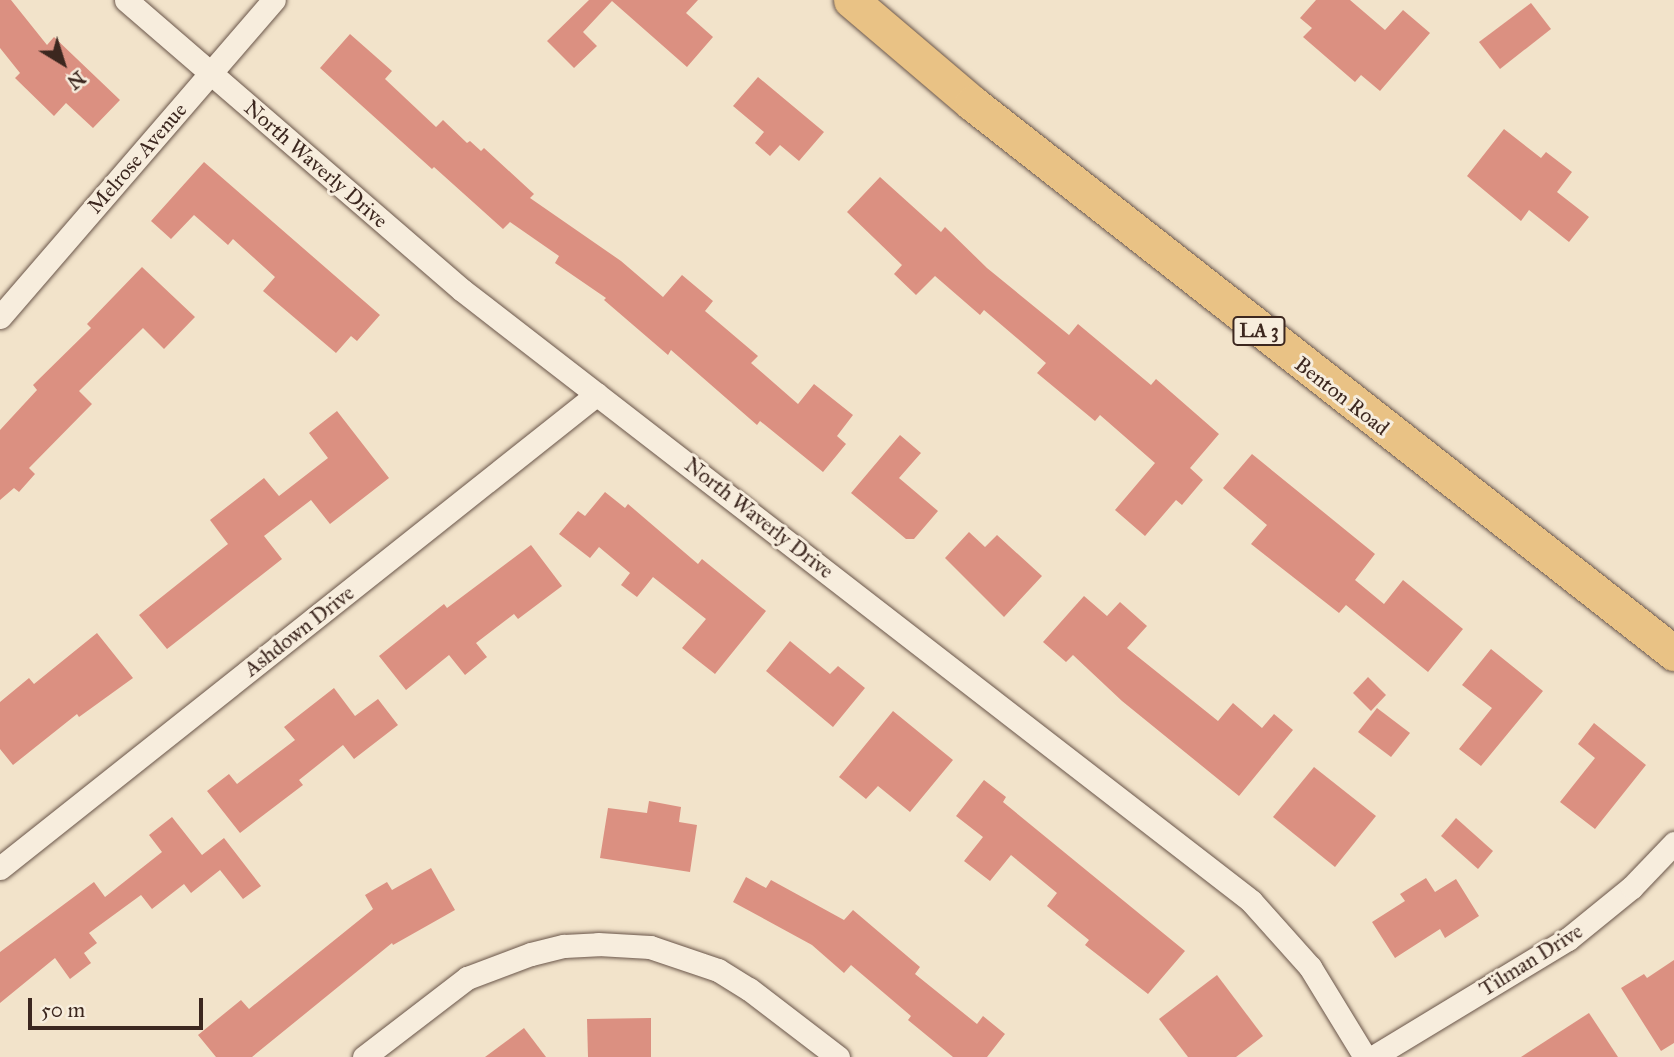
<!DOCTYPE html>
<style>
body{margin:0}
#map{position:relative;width:1674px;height:1057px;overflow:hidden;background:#f2e3ca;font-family:"IM FELL Great Primer",serif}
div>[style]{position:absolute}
.building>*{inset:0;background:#db9081}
.roads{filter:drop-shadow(0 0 2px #6a564a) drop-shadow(0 0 2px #6a564a)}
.street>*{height:23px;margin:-11.5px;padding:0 11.5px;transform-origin:11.5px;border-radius:11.5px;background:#f7eddd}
.primary>*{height:35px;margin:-17.5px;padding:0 17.5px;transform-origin:17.5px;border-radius:17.5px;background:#e9c285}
span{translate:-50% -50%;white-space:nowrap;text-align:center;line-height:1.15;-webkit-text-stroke:6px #f7eddd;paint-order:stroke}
.shield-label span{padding:2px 5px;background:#f7eddd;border:2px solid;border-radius:5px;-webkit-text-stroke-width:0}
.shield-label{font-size:19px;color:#3c271f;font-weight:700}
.street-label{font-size:21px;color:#3c271f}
.north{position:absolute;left:28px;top:28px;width:70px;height:70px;-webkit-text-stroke:5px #f7eddd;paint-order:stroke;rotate:142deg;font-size:19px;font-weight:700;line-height:28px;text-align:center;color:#3c271f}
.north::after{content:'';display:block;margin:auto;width:24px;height:32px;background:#3c271f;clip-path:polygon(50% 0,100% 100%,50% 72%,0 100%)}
.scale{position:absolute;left:28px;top:998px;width:175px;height:32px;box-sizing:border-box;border:4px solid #3c271f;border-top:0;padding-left:9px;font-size:21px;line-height:24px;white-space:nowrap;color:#3c271f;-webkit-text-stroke:5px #f7eddd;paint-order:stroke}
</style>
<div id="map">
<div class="building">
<div style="clip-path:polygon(0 0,11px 0,47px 45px,54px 37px,120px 100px,93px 128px,66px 103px,54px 116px,15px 78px,20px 73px,0 48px)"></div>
<div style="clip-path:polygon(589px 0,698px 0,686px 13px,713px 37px,687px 67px,612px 1px,583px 32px,597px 46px,574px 68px,547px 41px)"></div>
<div style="clip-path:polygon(1316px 0,1350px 0,1385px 30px,1403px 10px,1430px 33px,1380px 91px,1361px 75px,1355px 82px,1303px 37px,1312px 28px,1300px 18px)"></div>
<div style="clip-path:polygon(1531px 3px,1551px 29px,1500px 69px,1479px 42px)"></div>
<div style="clip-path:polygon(350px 34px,392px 71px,385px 79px,436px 127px,443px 120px,467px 143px,470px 141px,481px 151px,484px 148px,534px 194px,530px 198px,621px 261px,663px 297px,682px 275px,713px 301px,705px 311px,758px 356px,751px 363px,798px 404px,814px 384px,853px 415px,837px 436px,846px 444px,823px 472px,760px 421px,757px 425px,671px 350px,668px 355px,604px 300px,606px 298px,555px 263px,559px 256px,510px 222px,503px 229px,434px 167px,432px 169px,320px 68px)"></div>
<div style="clip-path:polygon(758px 77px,824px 132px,799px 161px,780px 145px,770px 156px,755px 143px,764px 132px,733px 106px)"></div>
<div style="clip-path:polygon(1504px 129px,1541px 158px,1546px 152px,1572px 172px,1557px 192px,1589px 217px,1569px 242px,1529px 210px,1521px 221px,1467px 176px)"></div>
<div style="clip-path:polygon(204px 162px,380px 315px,357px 341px,351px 336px,336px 353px,263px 291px,275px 277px,233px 239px,228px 245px,194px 215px,171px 239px,151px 221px)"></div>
<div style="clip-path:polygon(880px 177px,941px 232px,945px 227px,987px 268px,1069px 335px,1078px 324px,1151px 385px,1156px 379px,1219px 434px,1190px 468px,1203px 480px,1182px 505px,1176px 500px,1145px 536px,1115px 510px,1155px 463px,1100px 415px,1095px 421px,1037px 373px,1046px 363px,984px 310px,980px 315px,935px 276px,916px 295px,894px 274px,902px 265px,847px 212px)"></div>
<div style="clip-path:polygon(142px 267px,195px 317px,164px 349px,143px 328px,79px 391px,92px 404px,29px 468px,35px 474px,19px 492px,14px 488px,0 500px,0 430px,37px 390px,33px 385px,91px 328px,87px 324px)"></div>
<div style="clip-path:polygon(337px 411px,389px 478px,330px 524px,311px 500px,264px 536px,282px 559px,167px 649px,139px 615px,228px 544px,210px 520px,264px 478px,279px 496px,328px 458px,309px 433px)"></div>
<div style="clip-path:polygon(900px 435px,921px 453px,899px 478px,938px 511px,914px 539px,906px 539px,851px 493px)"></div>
<div style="clip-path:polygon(1252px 454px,1375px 554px,1355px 580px,1384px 604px,1403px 580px,1463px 629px,1428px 672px,1346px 605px,1339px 613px,1251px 544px,1267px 525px,1223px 488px)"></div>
<div style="clip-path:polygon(605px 492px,625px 508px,628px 504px,698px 564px,702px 559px,766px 611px,715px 674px,682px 648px,706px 619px,653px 577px,637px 597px,621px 585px,630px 573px,599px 547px,590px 558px,559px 534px,578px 511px,585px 516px)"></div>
<div style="clip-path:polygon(969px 532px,985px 547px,997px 535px,1042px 576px,1004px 617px,945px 558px)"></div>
<div style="clip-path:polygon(531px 545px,562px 586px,518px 619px,514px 614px,476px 643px,487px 657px,465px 675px,449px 655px,406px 690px,379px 656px,444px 604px,447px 608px)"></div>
<div style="clip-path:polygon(1084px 596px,1107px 616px,1120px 602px,1147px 626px,1127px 648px,1218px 721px,1233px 703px,1262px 728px,1274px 714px,1293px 730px,1239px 796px,1122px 701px,1073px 655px,1066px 662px,1043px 642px)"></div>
<div style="clip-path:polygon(97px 633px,133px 678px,79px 717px,77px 714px,13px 765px,0 749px,0 702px,29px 678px,34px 684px)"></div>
<div style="clip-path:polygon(790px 641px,830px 674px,838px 666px,865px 688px,833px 727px,766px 671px)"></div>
<div style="clip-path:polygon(1491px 649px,1543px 691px,1481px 766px,1459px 749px,1492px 708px,1462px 685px)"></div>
<div style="clip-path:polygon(1368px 677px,1386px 695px,1371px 711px,1353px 693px)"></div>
<div style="clip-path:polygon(334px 688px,355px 716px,378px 699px,398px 725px,354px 759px,343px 745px,299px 780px,303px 785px,240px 833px,207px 791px,229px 774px,237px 784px,295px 740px,284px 727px)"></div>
<div style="clip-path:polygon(1377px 708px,1410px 733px,1391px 757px,1358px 732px)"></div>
<div style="clip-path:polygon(893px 711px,953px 760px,910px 812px,878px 786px,866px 799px,839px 777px)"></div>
<div style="clip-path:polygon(1594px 723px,1646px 765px,1595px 829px,1560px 802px,1595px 758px,1578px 744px)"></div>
<div style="clip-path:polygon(1314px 767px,1376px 816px,1335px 867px,1273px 817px)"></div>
<div style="clip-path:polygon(984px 780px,1006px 797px,1003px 802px,1185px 951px,1148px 994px,1085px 945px,1089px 940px,1047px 906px,1057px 893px,1011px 855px,990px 881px,964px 861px,983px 837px,956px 816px)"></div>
<div style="clip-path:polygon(649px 801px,681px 807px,679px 822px,697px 825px,690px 872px,600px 858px,608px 808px,647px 813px)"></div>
<div style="clip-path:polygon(172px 817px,202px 855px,224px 838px,261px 886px,243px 899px,220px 870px,191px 893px,184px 884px,152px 909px,141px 895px,89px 933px,97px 943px,84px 953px,91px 963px,70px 979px,55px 958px,0 1003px,0 952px,94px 882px,105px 897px,162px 852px,149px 835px)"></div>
<div style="clip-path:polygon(1456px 818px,1493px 851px,1478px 869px,1441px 836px)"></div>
<div style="clip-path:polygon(431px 868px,455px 910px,393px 945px,392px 943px,252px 1057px,216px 1057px,198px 1035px,241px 1000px,249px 1009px,373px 909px,365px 895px,387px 882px,392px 890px)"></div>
<div style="clip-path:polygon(746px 877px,766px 888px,771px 880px,844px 920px,853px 910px,920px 967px,915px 974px,977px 1024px,983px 1016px,1005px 1034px,987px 1057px,953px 1057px,908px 1020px,911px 1016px,851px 965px,844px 973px,812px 945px,733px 902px)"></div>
<div style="clip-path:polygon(1426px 878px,1435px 892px,1456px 879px,1479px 916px,1445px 938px,1440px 929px,1395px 958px,1372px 922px,1405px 901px,1400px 894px)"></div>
<div style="clip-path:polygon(1674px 960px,1674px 1043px,1661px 1051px,1621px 988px,1644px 974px,1647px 978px)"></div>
<div style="clip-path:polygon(1217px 975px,1263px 1036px,1236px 1057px,1188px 1057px,1159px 1019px)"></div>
<div style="clip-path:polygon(1589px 1013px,1618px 1057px,1521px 1057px)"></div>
<div style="clip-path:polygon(651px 1018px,651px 1057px,588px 1057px,587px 1019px)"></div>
<div style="clip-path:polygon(524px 1028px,546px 1057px,485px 1057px)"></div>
</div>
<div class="roads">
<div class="street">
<div style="left:126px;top:0;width:444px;rotate:40.8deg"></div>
<div style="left:462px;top:290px;width:998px;rotate:37.75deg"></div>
<div style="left:1251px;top:901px;width:89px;rotate:48.2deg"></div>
<div style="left:1310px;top:967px;width:105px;rotate:58.6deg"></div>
<div style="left:0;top:317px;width:419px;rotate:-49.2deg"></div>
<div style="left:0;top:868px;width:762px;rotate:-38.45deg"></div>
<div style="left:364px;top:1057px;width:130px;rotate:-37.5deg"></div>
<div style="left:467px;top:978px;width:68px;rotate:-20.6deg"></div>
<div style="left:531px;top:954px;width:34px;rotate:-14deg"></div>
<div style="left:564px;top:946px;width:34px;rotate:-3deg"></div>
<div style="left:598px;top:944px;width:52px;rotate:3.3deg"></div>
<div style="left:650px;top:947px;width:72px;rotate:18.7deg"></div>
<div style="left:718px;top:970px;width:36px;rotate:32deg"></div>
<div style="left:749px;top:989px;width:112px;rotate:37.4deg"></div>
<div style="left:1373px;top:1057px;width:228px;rotate:-31.2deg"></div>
<div style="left:1568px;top:939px;width:82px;rotate:-39.1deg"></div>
<div style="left:1632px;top:887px;width:61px;rotate:-46.3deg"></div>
</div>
<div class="primary">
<div style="left:851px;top:0;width:159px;rotate:40.4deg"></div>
<div style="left:972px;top:103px;width:892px;rotate:38.08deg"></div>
</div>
</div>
<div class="shield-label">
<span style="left:1259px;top:331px">LA 3</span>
</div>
<div class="street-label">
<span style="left:137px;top:158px;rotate:-49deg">Melrose Avenue</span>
<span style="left:316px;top:164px;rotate:41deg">North Waverly Drive</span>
<span style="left:1342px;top:396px;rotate:38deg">Benton Road</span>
<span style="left:759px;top:518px;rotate:38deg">North Waverly Drive</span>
<span style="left:299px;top:631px;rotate:-38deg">Ashdown Drive</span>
<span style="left:1531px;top:960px;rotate:-32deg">Tilman Drive</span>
</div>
<div class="north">N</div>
<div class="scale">50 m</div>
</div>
